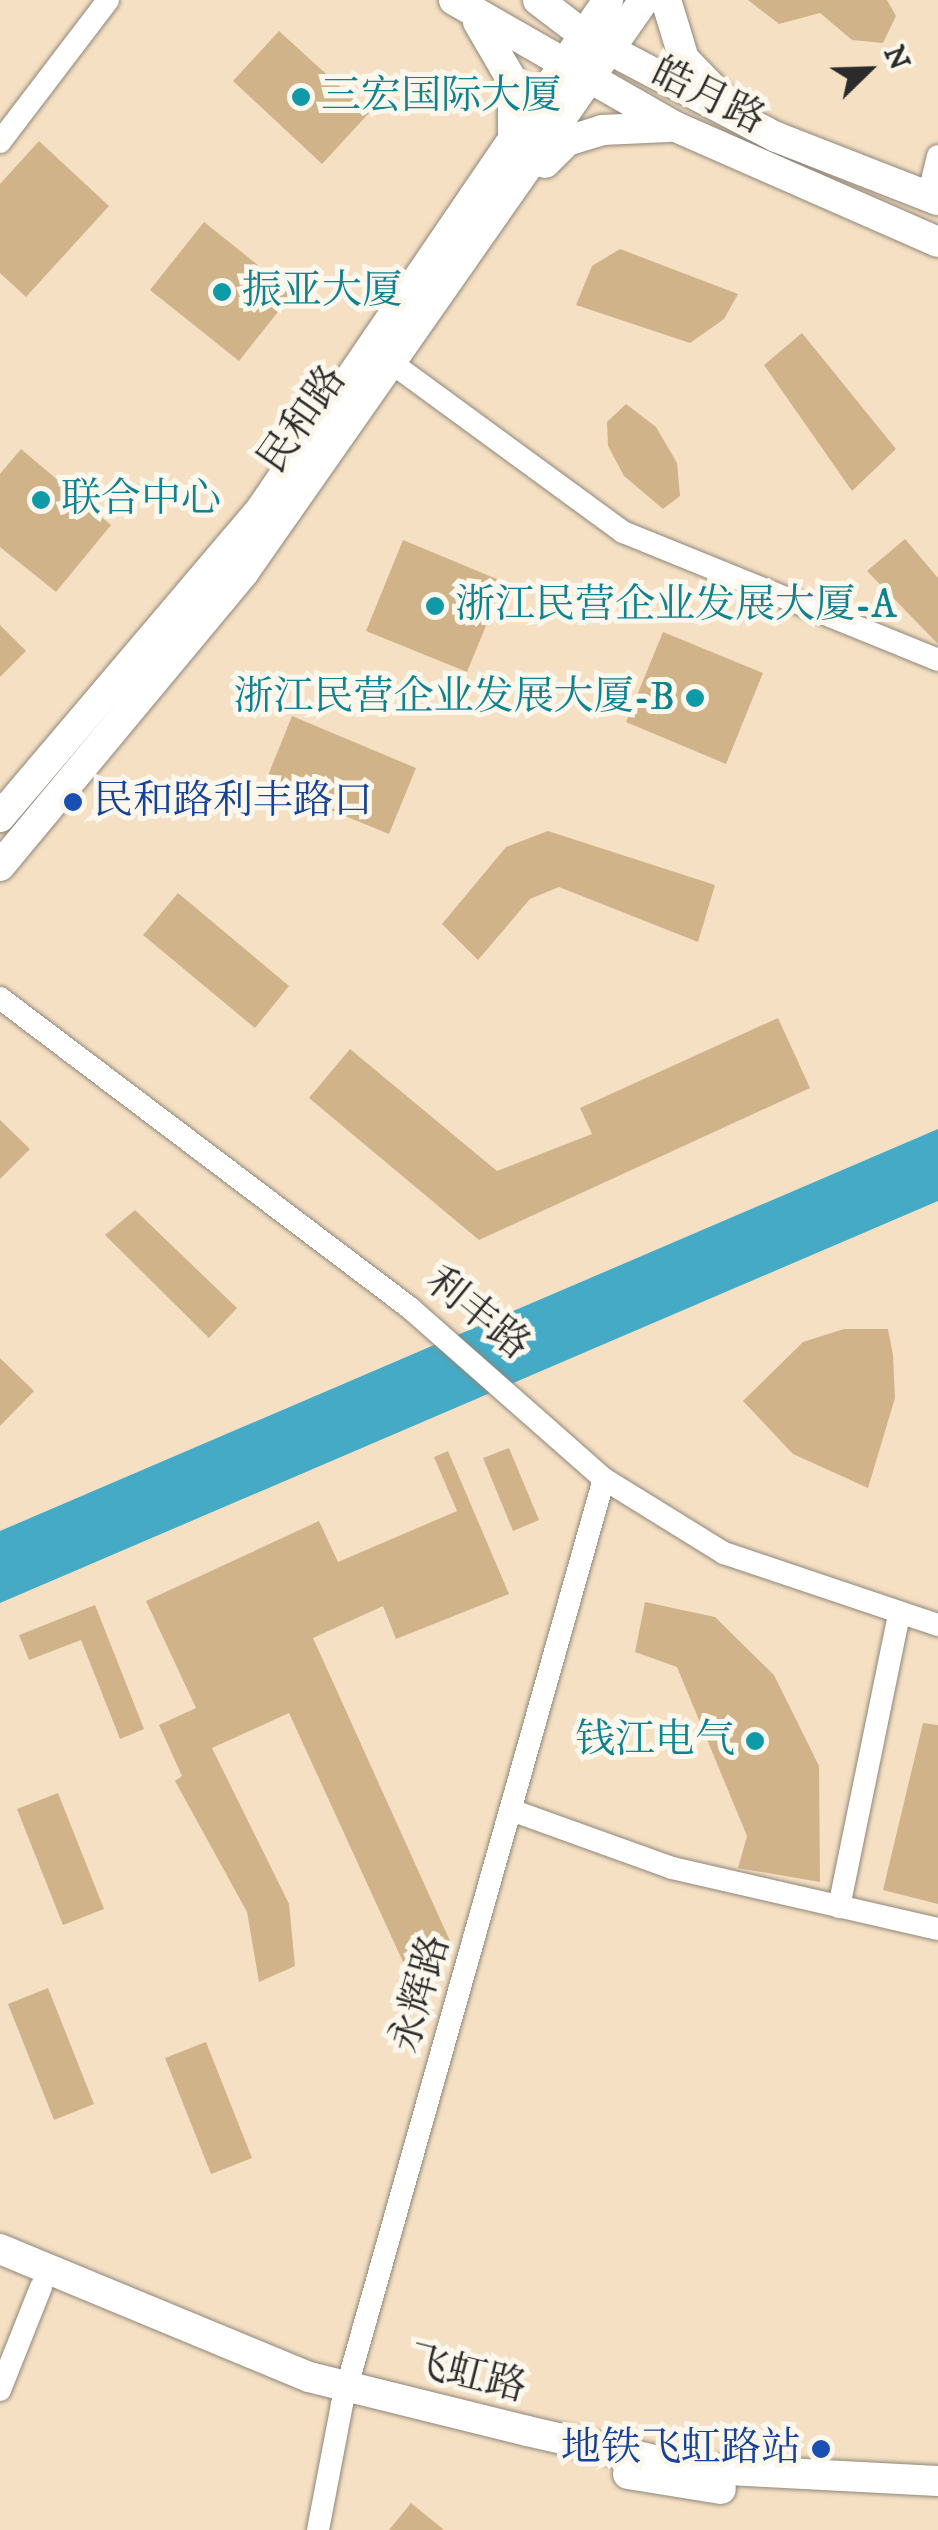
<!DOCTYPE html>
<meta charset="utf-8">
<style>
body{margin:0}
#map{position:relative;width:938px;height:2530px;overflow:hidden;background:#f5e0c4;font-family:"IM FELL DW Pica","Noto Serif SC",serif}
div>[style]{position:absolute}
.water>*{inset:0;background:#45aac5}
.building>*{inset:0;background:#d1b38a}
.roads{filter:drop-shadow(0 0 2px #908678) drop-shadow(0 0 2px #908678)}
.minor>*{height:22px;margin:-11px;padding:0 11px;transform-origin:11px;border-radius:11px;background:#fff}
.major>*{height:30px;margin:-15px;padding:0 15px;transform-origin:15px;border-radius:15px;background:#fff}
.dots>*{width:28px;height:28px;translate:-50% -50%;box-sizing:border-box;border:5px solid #fbf7ec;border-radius:50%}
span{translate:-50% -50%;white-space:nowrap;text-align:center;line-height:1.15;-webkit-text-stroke:10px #fbf7ec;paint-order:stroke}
.culture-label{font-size:40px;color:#0d838f}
.left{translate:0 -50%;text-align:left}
.right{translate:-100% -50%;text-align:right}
.street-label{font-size:40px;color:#2b2b2b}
.transit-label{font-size:40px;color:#164399}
.north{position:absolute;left:818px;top:20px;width:100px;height:100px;-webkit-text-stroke:8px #fbf7ec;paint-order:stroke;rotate:67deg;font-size:28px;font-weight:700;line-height:40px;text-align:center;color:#2b2b2b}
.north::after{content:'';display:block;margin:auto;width:35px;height:45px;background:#2b2b2b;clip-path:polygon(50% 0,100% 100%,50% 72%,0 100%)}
</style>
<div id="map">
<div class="water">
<div style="clip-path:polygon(938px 1129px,938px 1201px,0 1603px,0 1531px)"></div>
</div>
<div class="building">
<div style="clip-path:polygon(748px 0,887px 0,896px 16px,883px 43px,852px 40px,820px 13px,779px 24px)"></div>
<div style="clip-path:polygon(279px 31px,369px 113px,322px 164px,233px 81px)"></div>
<div style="clip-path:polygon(39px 141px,109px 206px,26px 297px,0 273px,0 184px)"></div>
<div style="clip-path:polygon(204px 222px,293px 293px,239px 361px,150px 290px)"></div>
<div style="clip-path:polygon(620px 249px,738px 294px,724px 319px,690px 343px,576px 305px,592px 266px)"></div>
<div style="clip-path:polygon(802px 333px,896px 449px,852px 491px,764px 365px)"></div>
<div style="clip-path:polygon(626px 404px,656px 427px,677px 463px,680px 496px,663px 509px,624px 476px,608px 446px,607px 422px)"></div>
<div style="clip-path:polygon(21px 449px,111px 525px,56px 592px,0 547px,0 474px)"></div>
<div style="clip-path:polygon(905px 539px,938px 578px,938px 644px,867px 571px)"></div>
<div style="clip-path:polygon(403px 540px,504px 582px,467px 672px,366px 631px)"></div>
<div style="clip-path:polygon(0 625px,26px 651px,0 677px)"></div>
<div style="clip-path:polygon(663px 632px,763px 673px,726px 764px,626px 722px)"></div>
<div style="clip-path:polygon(292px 716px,416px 768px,389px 834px,265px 783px)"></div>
<div style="clip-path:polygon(548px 831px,715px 885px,698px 942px,559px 887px,530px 899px,478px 960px,442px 924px,506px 847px)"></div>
<div style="clip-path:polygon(178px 893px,289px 986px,255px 1028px,143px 935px)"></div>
<div style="clip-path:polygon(778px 1018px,810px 1088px,479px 1240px,309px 1098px,350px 1049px,497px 1171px,592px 1134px,580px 1108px)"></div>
<div style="clip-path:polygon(0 1120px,30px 1149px,0 1179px)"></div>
<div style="clip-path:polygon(135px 1210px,237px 1308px,209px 1338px,105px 1235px)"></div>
<div style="clip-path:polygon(844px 1329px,888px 1329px,893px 1355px,895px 1398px,868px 1488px,793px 1454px,743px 1401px,803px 1342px)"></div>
<div style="clip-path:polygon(0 1358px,34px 1391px,0 1426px)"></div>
<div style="clip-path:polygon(509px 1448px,539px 1520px,513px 1531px,483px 1458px)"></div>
<div style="clip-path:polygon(448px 1451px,509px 1594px,396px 1639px,383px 1606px,313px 1638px,450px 1941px,403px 1962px,289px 1713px,212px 1748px,289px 1904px,295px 1966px,259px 1982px,247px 1912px,175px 1781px,182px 1776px,159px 1725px,196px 1708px,146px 1601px,319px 1521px,338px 1562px,457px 1511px,434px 1457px)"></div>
<div style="clip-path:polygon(645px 1602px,715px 1617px,774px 1675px,819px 1766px,820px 1882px,738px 1868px,747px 1836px,677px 1667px,635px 1652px)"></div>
<div style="clip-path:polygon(95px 1605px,144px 1729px,120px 1739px,81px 1640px,29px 1660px,19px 1635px)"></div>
<div style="clip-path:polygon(923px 1723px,938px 1725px,938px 1904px,883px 1890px)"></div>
<div style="clip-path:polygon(58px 1793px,104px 1909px,63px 1925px,17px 1809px)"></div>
<div style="clip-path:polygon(48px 1988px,94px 2104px,54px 2120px,8px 2004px)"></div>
<div style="clip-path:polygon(206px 2042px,252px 2158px,211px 2174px,165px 2058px)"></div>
<div style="clip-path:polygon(411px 2503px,444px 2530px,389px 2530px)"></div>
</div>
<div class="roads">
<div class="minor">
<div style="left:0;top:142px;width:178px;rotate:-52.7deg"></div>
<div style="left:928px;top:197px;width:42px;rotate:-76.3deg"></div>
<div style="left:392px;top:363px;width:286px;rotate:36.2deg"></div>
<div style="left:623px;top:532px;width:340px;rotate:22.1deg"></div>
<div style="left:0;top:998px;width:514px;rotate:37.09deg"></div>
<div style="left:410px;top:1308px;width:259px;rotate:41.4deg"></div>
<div style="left:604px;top:1479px;width:141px;rotate:31.7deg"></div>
<div style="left:724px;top:1553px;width:226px;rotate:18.6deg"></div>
<div style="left:511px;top:1810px;width:171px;rotate:19.8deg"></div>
<div style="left:672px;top:1868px;width:273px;rotate:12.9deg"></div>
<div style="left:839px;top:1907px;width:299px;rotate:-78.4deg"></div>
<div style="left:0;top:2390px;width:111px;rotate:-68.3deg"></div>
<div style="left:318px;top:2530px;width:128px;rotate:-79.2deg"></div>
<div style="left:342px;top:2404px;width:961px;rotate:-74.19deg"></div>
</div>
<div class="major">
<div style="left:454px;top:0;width:256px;rotate:29.8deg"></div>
<div style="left:676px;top:127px;width:286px;rotate:23.7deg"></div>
<div style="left:538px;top:0;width:64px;rotate:37.4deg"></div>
<div style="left:589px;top:39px;width:211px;rotate:27.7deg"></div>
<div style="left:776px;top:137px;width:174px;rotate:21.3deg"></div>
<div style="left:666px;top:0;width:62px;rotate:73deg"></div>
<div style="left:684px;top:59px;width:54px;rotate:45.7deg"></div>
<div style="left:478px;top:22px;width:69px;rotate:59.7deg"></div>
<div style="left:513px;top:82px;width:58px;rotate:90deg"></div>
<div style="left:545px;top:163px;width:31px;rotate:-45deg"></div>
<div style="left:567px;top:141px;width:37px;rotate:-17deg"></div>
<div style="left:602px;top:130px;width:66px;rotate:-2.6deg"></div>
<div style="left:0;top:817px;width:400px;rotate:-49.7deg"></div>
<div style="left:259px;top:512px;width:620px;rotate:-55.72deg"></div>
<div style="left:0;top:866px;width:382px;rotate:-50.3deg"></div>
<div style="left:244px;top:572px;width:698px;rotate:-55.03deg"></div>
<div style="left:0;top:2249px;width:334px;rotate:22.5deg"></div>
<div style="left:309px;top:2377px;width:225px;rotate:13.9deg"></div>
<div style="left:527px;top:2431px;width:167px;rotate:12.8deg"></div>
<div style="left:690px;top:2468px;width:248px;rotate:3deg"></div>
<div style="left:628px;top:2474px;width:94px;rotate:9.2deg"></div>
</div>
</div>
<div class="dots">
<div style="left:301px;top:97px;background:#0f9aa8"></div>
<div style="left:222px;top:292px;background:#0f9aa8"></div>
<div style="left:41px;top:500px;background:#0f9aa8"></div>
<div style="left:435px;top:606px;background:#0f9aa8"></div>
<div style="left:695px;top:698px;background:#0f9aa8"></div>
<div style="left:73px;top:802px;background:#1a4fb4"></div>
<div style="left:755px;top:1741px;background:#0f9aa8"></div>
<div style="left:821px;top:2449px;background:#1a4fb4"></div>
</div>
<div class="culture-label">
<span class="left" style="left:321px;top:97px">三宏国际大厦</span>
<span class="left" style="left:242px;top:292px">振亚大厦</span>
<span class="left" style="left:61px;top:500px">联合中心</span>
<span class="left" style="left:455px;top:606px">浙江民营企业发展大厦-A</span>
<span class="right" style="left:675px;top:698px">浙江民营企业发展大厦-B</span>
<span class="right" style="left:735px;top:1741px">钱江电气</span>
</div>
<div class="street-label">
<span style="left:708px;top:97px;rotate:26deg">皓月路</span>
<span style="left:303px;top:420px;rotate:-55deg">民和路</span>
<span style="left:477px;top:1314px;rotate:39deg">利丰路</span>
<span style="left:421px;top:1994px;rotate:-74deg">永辉路</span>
<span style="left:467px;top:2375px;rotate:14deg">飞虹路</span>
</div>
<div class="transit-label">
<span class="left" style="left:93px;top:802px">民和路利丰路口</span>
<span class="right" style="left:801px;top:2449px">地铁飞虹路站</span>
</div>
<div class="north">N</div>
</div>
